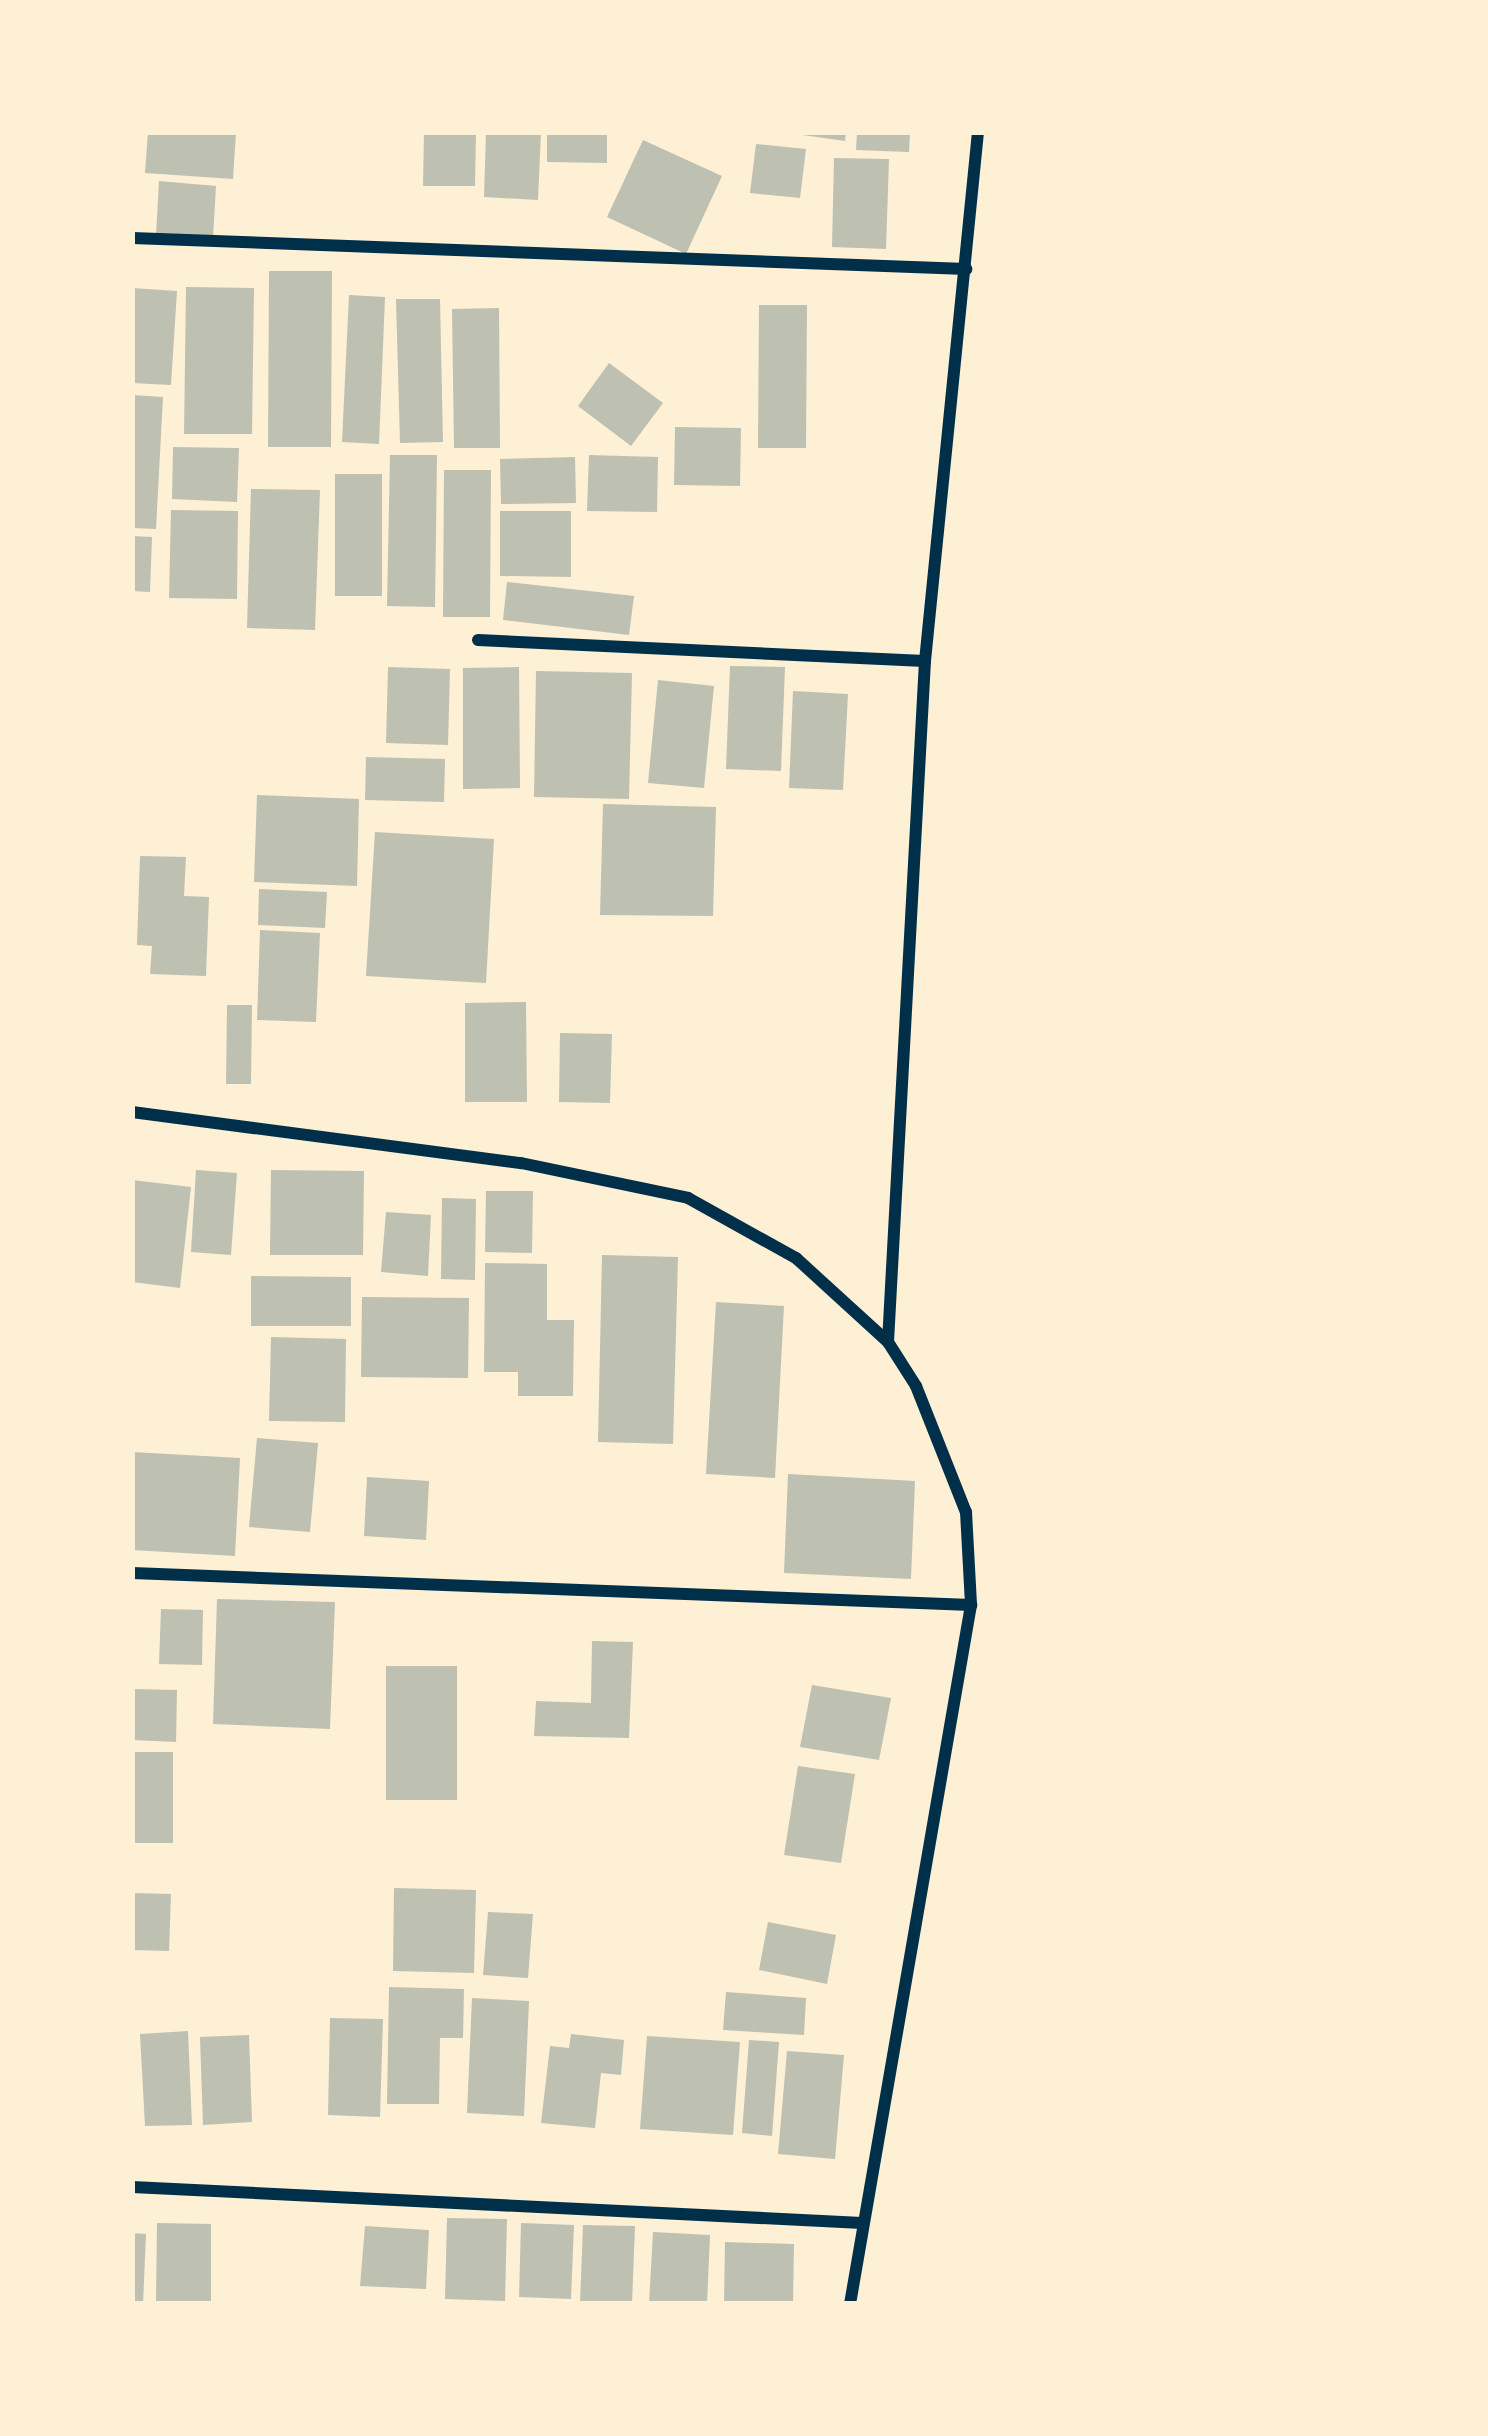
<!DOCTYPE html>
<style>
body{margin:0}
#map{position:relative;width:1488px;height:2436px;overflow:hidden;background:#fdf0d5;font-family:"PT Sans",sans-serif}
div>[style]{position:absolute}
.building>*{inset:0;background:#bec0b2}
.minor>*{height:12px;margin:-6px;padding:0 6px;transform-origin:6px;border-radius:6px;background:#003049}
span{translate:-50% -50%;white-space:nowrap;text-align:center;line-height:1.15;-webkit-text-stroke:12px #fdf0d5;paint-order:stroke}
.frame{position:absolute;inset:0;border:135px solid #fdf0d5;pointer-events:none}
</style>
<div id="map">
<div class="building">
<div style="clip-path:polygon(148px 132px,236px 132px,233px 179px,145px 173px)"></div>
<div style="clip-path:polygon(424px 132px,476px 132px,475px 186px,423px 186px)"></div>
<div style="clip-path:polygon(486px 132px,541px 132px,538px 200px,484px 197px)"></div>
<div style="clip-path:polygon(547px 132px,607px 132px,607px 163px,547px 162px)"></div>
<div style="clip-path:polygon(781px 132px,846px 132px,845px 141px)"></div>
<div style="clip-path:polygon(857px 132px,910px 132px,909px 152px,856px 150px)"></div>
<div style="clip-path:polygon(643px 140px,722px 176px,686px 254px,607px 217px)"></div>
<div style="clip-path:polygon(756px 144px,806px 149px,800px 198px,750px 193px)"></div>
<div style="clip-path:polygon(834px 158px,889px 159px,886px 249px,832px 247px)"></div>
<div style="clip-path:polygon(159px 181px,216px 186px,213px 238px,156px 235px)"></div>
<div style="clip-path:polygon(269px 271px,332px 271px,331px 447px,268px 447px)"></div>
<div style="clip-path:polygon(186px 287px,254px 288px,252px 434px,184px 434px)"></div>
<div style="clip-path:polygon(132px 288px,177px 291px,171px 385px,132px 383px)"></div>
<div style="clip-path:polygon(349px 295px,385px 297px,379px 444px,342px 442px)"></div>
<div style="clip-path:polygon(396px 299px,440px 299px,443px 442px,400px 443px)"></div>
<div style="clip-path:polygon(759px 305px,807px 305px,806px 448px,758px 448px)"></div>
<div style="clip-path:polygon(499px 308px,500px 448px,454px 448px,452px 309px)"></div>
<div style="clip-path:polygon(609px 363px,663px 403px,631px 446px,578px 406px)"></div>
<div style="clip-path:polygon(132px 395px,163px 397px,156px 529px,132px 528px)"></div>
<div style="clip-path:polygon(675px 427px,741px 428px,740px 486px,674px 485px)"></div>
<div style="clip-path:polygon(173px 447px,239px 448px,237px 502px,172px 499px)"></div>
<div style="clip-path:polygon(390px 455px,437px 455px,435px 607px,387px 606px)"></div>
<div style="clip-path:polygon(589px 455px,658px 457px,657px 512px,587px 511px)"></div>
<div style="clip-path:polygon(575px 457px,576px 503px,501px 504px,500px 459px)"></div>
<div style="clip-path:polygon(444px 470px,491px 470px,490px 617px,443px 617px)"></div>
<div style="clip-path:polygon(335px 474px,382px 474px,382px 596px,335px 596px)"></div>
<div style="clip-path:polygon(251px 489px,320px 490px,315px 630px,247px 628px)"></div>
<div style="clip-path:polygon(171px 510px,238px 511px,237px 599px,169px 598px)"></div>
<div style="clip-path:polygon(500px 511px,571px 511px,571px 577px,500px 576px)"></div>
<div style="clip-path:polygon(132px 536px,152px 537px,150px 592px,132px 591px)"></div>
<div style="clip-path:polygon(507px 582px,634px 596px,629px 635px,503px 620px)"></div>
<div style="clip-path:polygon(730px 666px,785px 667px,781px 771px,726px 769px)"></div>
<div style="clip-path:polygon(388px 667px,450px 669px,448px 745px,386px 743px)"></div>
<div style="clip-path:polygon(519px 667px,520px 788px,463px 789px,463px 668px)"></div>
<div style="clip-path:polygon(536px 671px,632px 673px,629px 799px,534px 797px)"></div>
<div style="clip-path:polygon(658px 680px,714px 686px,704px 788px,648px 783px)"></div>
<div style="clip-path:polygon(793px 691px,848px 694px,843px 790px,789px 788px)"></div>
<div style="clip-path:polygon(366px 757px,445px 759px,444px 802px,365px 800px)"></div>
<div style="clip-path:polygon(257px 795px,359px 799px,357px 886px,254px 882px)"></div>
<div style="clip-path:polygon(603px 804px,716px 807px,713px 916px,600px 915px)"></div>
<div style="clip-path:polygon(375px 832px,494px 839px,486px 983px,366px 976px)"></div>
<div style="clip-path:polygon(140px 856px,186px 857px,184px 896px,209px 897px,206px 976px,150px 974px,152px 946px,137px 945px)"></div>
<div style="clip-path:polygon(259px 889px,327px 892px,325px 928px,258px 925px)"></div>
<div style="clip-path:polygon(260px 930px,320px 933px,316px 1022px,257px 1020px)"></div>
<div style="clip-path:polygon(526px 1002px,527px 1102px,465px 1102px,465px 1003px)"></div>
<div style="clip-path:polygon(227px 1005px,252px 1005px,251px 1084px,226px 1084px)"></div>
<div style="clip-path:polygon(560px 1033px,612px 1034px,610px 1103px,559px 1102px)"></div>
<div style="clip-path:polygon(196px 1170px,237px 1173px,231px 1255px,191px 1252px)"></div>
<div style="clip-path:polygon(271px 1170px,364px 1171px,363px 1255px,270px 1255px)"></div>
<div style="clip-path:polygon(132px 1180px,191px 1187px,180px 1288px,132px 1282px)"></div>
<div style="clip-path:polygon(486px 1191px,533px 1191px,532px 1253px,485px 1252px)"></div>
<div style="clip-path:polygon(442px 1198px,476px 1199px,475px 1280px,441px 1279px)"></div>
<div style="clip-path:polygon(386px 1212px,431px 1215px,428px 1276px,381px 1272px)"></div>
<div style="clip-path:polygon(602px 1255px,678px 1257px,673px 1444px,598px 1442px)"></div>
<div style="clip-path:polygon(485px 1263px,547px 1264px,547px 1320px,574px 1320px,573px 1396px,518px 1396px,518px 1372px,484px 1372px)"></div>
<div style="clip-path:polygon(251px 1276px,351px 1277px,351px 1326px,251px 1326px)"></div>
<div style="clip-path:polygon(362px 1297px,469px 1298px,468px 1378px,361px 1377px)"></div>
<div style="clip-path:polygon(716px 1302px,784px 1306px,775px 1478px,706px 1474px)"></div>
<div style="clip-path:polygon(271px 1337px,346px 1339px,345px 1422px,269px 1421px)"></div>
<div style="clip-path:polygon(257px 1438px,318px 1443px,310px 1532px,249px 1527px)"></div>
<div style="clip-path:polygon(132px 1452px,240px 1458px,235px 1556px,132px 1550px)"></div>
<div style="clip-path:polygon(788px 1474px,915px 1481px,911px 1579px,784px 1573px)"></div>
<div style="clip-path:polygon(367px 1477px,429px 1481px,426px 1540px,364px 1536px)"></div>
<div style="clip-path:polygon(217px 1599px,335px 1602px,330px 1729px,213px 1724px)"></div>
<div style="clip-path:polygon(161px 1609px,203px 1610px,202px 1665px,159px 1664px)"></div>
<div style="clip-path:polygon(592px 1641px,633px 1642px,629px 1738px,534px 1736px,536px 1701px,591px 1703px)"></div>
<div style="clip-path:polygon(386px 1666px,457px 1666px,457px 1800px,386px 1800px)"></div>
<div style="clip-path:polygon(812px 1685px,891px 1698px,879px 1760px,800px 1747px)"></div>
<div style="clip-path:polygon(132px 1689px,177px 1690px,176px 1742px,132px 1740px)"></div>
<div style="clip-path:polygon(132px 1752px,173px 1752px,173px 1843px,132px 1843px)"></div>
<div style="clip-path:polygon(798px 1766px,855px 1774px,841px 1863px,784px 1855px)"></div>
<div style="clip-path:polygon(394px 1888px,476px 1890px,474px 1973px,393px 1971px)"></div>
<div style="clip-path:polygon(132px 1893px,171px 1894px,169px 1951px,132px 1950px)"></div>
<div style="clip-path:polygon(488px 1912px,533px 1914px,528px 1978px,483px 1975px)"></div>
<div style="clip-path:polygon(768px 1922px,836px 1935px,827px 1984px,759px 1970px)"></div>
<div style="clip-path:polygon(389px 1987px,464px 1989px,463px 2038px,440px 2038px,439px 2104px,387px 2104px)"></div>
<div style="clip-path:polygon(726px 1992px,806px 1998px,804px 2035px,723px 2030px)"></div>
<div style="clip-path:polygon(472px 1998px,529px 2001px,524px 2116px,467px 2113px)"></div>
<div style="clip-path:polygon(330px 2018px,383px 2019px,380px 2117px,328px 2115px)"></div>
<div style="clip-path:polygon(188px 2031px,192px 2125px,145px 2126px,140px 2034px)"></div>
<div style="clip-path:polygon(571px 2034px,624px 2040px,621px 2075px,601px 2073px,595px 2128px,541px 2123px,550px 2046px,569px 2048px)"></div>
<div style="clip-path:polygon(249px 2035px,252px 2122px,203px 2125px,200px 2037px)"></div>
<div style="clip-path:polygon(647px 2036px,740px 2042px,733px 2135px,640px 2129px)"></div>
<div style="clip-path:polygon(749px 2040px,779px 2042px,772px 2136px,742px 2133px)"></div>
<div style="clip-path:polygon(787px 2051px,844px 2055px,835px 2159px,778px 2154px)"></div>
<div style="clip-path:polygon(447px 2218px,507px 2219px,505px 2301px,445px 2299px)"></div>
<div style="clip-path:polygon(157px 2223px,211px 2224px,211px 2304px,156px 2304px)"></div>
<div style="clip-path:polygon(521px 2223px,574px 2225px,571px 2299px,519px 2297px)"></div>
<div style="clip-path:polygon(583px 2225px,635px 2226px,632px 2304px,580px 2304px)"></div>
<div style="clip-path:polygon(365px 2226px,429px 2230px,426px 2289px,360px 2286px)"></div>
<div style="clip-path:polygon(653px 2232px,710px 2235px,707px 2304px,649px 2304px)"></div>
<div style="clip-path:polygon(132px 2233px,146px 2234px,143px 2304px,132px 2304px)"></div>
<div style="clip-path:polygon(725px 2242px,794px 2244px,793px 2304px,724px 2304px)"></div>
</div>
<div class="minor">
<div style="left:132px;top:238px;width:835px;rotate:2.13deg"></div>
<div style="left:478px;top:640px;width:447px;rotate:2.7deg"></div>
<div style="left:132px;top:1112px;width:392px;rotate:7.5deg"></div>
<div style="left:521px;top:1163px;width:171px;rotate:11.8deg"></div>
<div style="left:688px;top:1198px;width:124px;rotate:29.1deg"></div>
<div style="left:796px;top:1258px;width:125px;rotate:42.4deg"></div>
<div style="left:888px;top:1342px;width:52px;rotate:57.5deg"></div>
<div style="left:916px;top:1386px;width:136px;rotate:68.4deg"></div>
<div style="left:966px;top:1512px;width:93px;rotate:86.9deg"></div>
<div style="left:971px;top:1605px;width:709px;rotate:99.82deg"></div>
<div style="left:888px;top:1342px;width:682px;rotate:-86.89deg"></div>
<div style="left:925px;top:661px;width:532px;rotate:-84.28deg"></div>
<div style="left:132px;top:1573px;width:840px;rotate:2.18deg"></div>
<div style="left:132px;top:2187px;width:731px;rotate:2.82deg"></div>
</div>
<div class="frame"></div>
</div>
